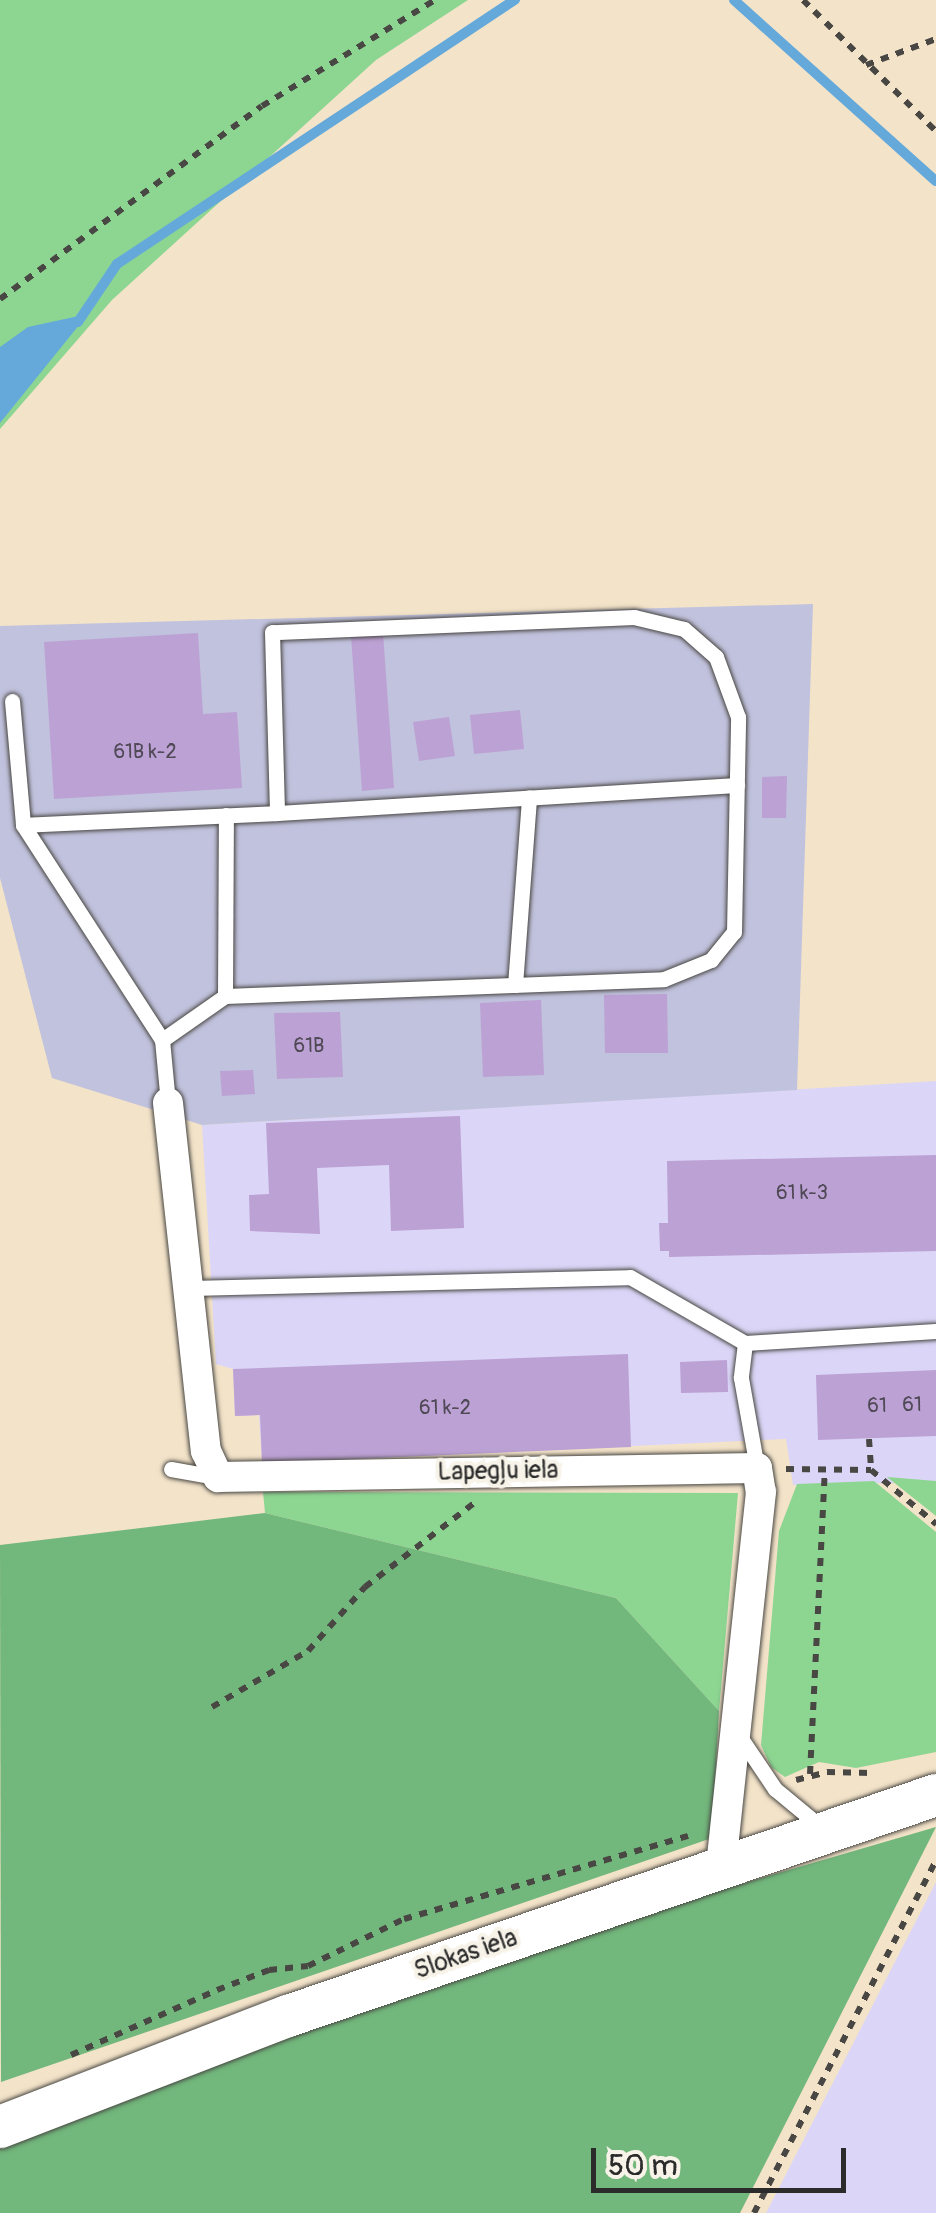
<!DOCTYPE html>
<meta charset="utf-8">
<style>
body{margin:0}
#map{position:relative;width:936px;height:2213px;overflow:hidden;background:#f3e3c9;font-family:Pangolin,sans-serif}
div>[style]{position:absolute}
.built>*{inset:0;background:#dbd6f7}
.industrial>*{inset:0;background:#c1c2dd}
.green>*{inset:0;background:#8dd692}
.forest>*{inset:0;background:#72b77c}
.water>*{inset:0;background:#64a9da}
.stream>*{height:10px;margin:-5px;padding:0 5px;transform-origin:5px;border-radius:5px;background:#64a9da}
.building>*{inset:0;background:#bca1d4}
.path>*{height:6px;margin-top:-3px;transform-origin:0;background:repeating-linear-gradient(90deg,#494743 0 8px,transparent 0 16px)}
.roads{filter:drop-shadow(0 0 2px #494743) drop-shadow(0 0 2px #494743)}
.lane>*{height:15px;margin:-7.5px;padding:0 7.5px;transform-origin:7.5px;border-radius:7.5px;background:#fff}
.street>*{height:30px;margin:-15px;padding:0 15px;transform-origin:15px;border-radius:15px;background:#fff}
.secondary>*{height:42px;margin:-21px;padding:0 21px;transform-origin:21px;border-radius:21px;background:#fff}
span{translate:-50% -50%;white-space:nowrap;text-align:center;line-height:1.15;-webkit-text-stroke:8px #f7f3e8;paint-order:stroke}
.number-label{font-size:20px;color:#4f4855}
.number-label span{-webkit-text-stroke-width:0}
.street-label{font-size:25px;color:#2b2b2b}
.scale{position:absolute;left:591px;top:2148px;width:255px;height:45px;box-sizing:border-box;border:5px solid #2b2b2b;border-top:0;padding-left:12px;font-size:30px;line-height:35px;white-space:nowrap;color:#2b2b2b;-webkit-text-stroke:8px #f7f3e8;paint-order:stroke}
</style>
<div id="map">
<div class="built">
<div style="clip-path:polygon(936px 1081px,936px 1482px,793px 1485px,786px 1439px,262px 1463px,259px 1415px,235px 1416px,233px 1369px,216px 1364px,202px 1125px)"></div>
<div style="clip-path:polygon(936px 1882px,936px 2213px,766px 2213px)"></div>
</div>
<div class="industrial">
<div style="clip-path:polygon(813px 604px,797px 1090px,202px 1125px,52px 1078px,0 878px,0 626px)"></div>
</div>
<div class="green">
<div style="clip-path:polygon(0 0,468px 0,376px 60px,112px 300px,0 429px)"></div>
<div style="clip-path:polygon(887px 1477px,936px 1481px,936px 1516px)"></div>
<div style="clip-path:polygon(874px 1481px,936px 1532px,936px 1752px,856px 1768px,819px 1762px,785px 1777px,771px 1767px,761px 1745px,779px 1531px,797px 1484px)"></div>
<div style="clip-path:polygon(263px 1492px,738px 1493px,719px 1711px,616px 1598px,265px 1513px)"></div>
</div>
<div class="forest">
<div style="clip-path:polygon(265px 1513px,616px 1598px,719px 1711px,712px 1838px,1px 2082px,0 1545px)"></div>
<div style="clip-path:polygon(936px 1827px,740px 2213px,0 2213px,0 2127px,288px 2016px)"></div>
</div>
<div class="water">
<div style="clip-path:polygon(88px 314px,0 423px,0 347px,28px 327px)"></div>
</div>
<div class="stream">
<div style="left:734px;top:0;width:271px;rotate:41.9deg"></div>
<div style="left:78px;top:322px;width:70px;rotate:-56.1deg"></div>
<div style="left:117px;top:264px;width:478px;rotate:-33.6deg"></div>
</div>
<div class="building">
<div style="clip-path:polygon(198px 633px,203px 714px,237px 712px,242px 788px,54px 799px,44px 642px)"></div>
<div style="clip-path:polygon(383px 633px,394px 788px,362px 791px,351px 636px)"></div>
<div style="clip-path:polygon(520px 710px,524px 749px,474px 754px,470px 715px)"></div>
<div style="clip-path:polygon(449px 717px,455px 756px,419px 761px,413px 722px)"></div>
<div style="clip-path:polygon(787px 776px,786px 818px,762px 818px,762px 777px)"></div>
<div style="clip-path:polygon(667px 994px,668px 1053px,605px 1053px,604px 995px)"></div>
<div style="clip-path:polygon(541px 1000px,544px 1075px,483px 1077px,480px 1003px)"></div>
<div style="clip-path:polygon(340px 1012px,343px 1077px,277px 1079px,274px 1013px)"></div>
<div style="clip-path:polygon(253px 1070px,255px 1094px,222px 1096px,220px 1071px)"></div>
<div style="clip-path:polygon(460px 1116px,464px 1228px,391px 1231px,389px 1165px,317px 1168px,320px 1234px,250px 1231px,249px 1195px,269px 1194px,266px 1123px)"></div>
<div style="clip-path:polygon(936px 1155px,936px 1251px,669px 1257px,669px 1251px,660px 1251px,659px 1223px,668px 1223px,667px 1161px)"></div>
<div style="clip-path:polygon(628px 1354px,631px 1447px,262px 1463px,260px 1415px,235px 1416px,233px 1369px)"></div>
<div style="clip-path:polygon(727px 1360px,728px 1392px,681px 1393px,680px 1362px)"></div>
<div style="clip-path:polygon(936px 1370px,936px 1436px,818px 1440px,816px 1375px)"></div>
</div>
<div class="path">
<div style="left:803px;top:0;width:187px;rotate:44.6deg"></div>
<div style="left:866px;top:65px;width:75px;rotate:-20.4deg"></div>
<div style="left:0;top:299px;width:325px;rotate:-36.4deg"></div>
<div style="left:262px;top:106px;width:203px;rotate:-31.5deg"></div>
<div style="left:869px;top:1439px;width:31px;rotate:86deg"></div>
<div style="left:786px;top:1469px;width:85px;rotate:0.7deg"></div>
<div style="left:871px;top:1470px;width:85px;rotate:39.7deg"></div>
<div style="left:212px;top:1707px;width:111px;rotate:-30.3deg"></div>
<div style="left:308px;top:1651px;width:86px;rotate:-48.3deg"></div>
<div style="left:365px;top:1587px;width:138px;rotate:-37.6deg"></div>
<div style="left:810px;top:1774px;width:303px;rotate:-87.2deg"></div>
<div style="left:796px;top:1780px;width:32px;rotate:-14deg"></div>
<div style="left:827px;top:1772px;width:45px;rotate:1.3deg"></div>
<div style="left:71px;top:2055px;width:160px;rotate:-24deg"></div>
<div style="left:217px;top:1990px;width:56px;rotate:-21deg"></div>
<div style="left:269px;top:1970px;width:39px;rotate:-6deg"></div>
<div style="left:308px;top:1966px;width:107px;rotate:-26.1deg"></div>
<div style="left:404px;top:1919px;width:296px;rotate:-16.3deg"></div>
<div style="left:754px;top:2213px;width:396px;rotate:-62.7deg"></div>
</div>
<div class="roads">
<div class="lane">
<div style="left:12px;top:701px;width:124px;rotate:84.9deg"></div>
<div style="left:23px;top:825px;width:256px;rotate:57.1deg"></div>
<div style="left:23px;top:825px;width:254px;rotate:-2.7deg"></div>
<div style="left:515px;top:985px;width:188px;rotate:-85.7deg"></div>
<div style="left:225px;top:996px;width:181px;rotate:-89.7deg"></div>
<div style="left:168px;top:1103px;width:63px;rotate:-95.4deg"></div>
<div style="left:162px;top:1040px;width:77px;rotate:-34.9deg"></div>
<div style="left:225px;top:996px;width:439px;rotate:-2.2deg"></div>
<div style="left:664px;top:979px;width:51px;rotate:-22deg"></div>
<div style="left:711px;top:960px;width:36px;rotate:-51deg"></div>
<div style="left:734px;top:932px;width:215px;rotate:-88.9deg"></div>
<div style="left:738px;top:717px;width:64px;rotate:-110.1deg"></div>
<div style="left:716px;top:657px;width:43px;rotate:-138.8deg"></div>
<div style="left:684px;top:629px;width:51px;rotate:-166.5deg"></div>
<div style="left:634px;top:617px;width:362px;rotate:177.6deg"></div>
<div style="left:272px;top:632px;width:181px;rotate:88.4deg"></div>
<div style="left:277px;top:813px;width:461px;rotate:-3.5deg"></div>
<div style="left:188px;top:1288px;width:442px;rotate:-1.4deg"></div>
<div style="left:630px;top:1277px;width:133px;rotate:29.9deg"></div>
<div style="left:745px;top:1343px;width:35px;rotate:97deg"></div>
<div style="left:741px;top:1378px;width:91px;rotate:79.9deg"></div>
<div style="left:745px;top:1343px;width:191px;rotate:-3.6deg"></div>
<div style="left:171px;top:1469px;width:46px;rotate:10.1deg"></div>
<div style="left:740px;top:1737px;width:63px;rotate:56.1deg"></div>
<div style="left:775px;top:1789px;width:60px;rotate:39.6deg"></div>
</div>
<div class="street">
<div style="left:168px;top:1103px;width:350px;rotate:83.8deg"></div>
<div style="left:206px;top:1451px;width:29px;rotate:65deg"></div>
<div style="left:218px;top:1477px;width:539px;rotate:-0.96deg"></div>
<div style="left:757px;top:1468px;width:24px;rotate:81deg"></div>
<div style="left:761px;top:1492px;width:376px;rotate:96.1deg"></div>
</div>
<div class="secondary">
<div style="left:0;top:2127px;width:309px;rotate:-21.1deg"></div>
<div style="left:288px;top:2016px;width:685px;rotate:-18.83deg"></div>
</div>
</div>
<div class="number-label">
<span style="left:145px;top:751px">61B k-2</span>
<span style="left:309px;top:1045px">61B</span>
<span style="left:802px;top:1192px">61 k-3</span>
<span style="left:912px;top:1404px">61</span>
<span style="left:877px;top:1405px">61</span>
<span style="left:445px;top:1407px">61 k-2</span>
</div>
<div class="street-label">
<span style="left:498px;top:1472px;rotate:-1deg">Lapegļu iela</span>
<span style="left:466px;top:1955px;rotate:-19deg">Slokas iela</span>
</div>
<div class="scale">50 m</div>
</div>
